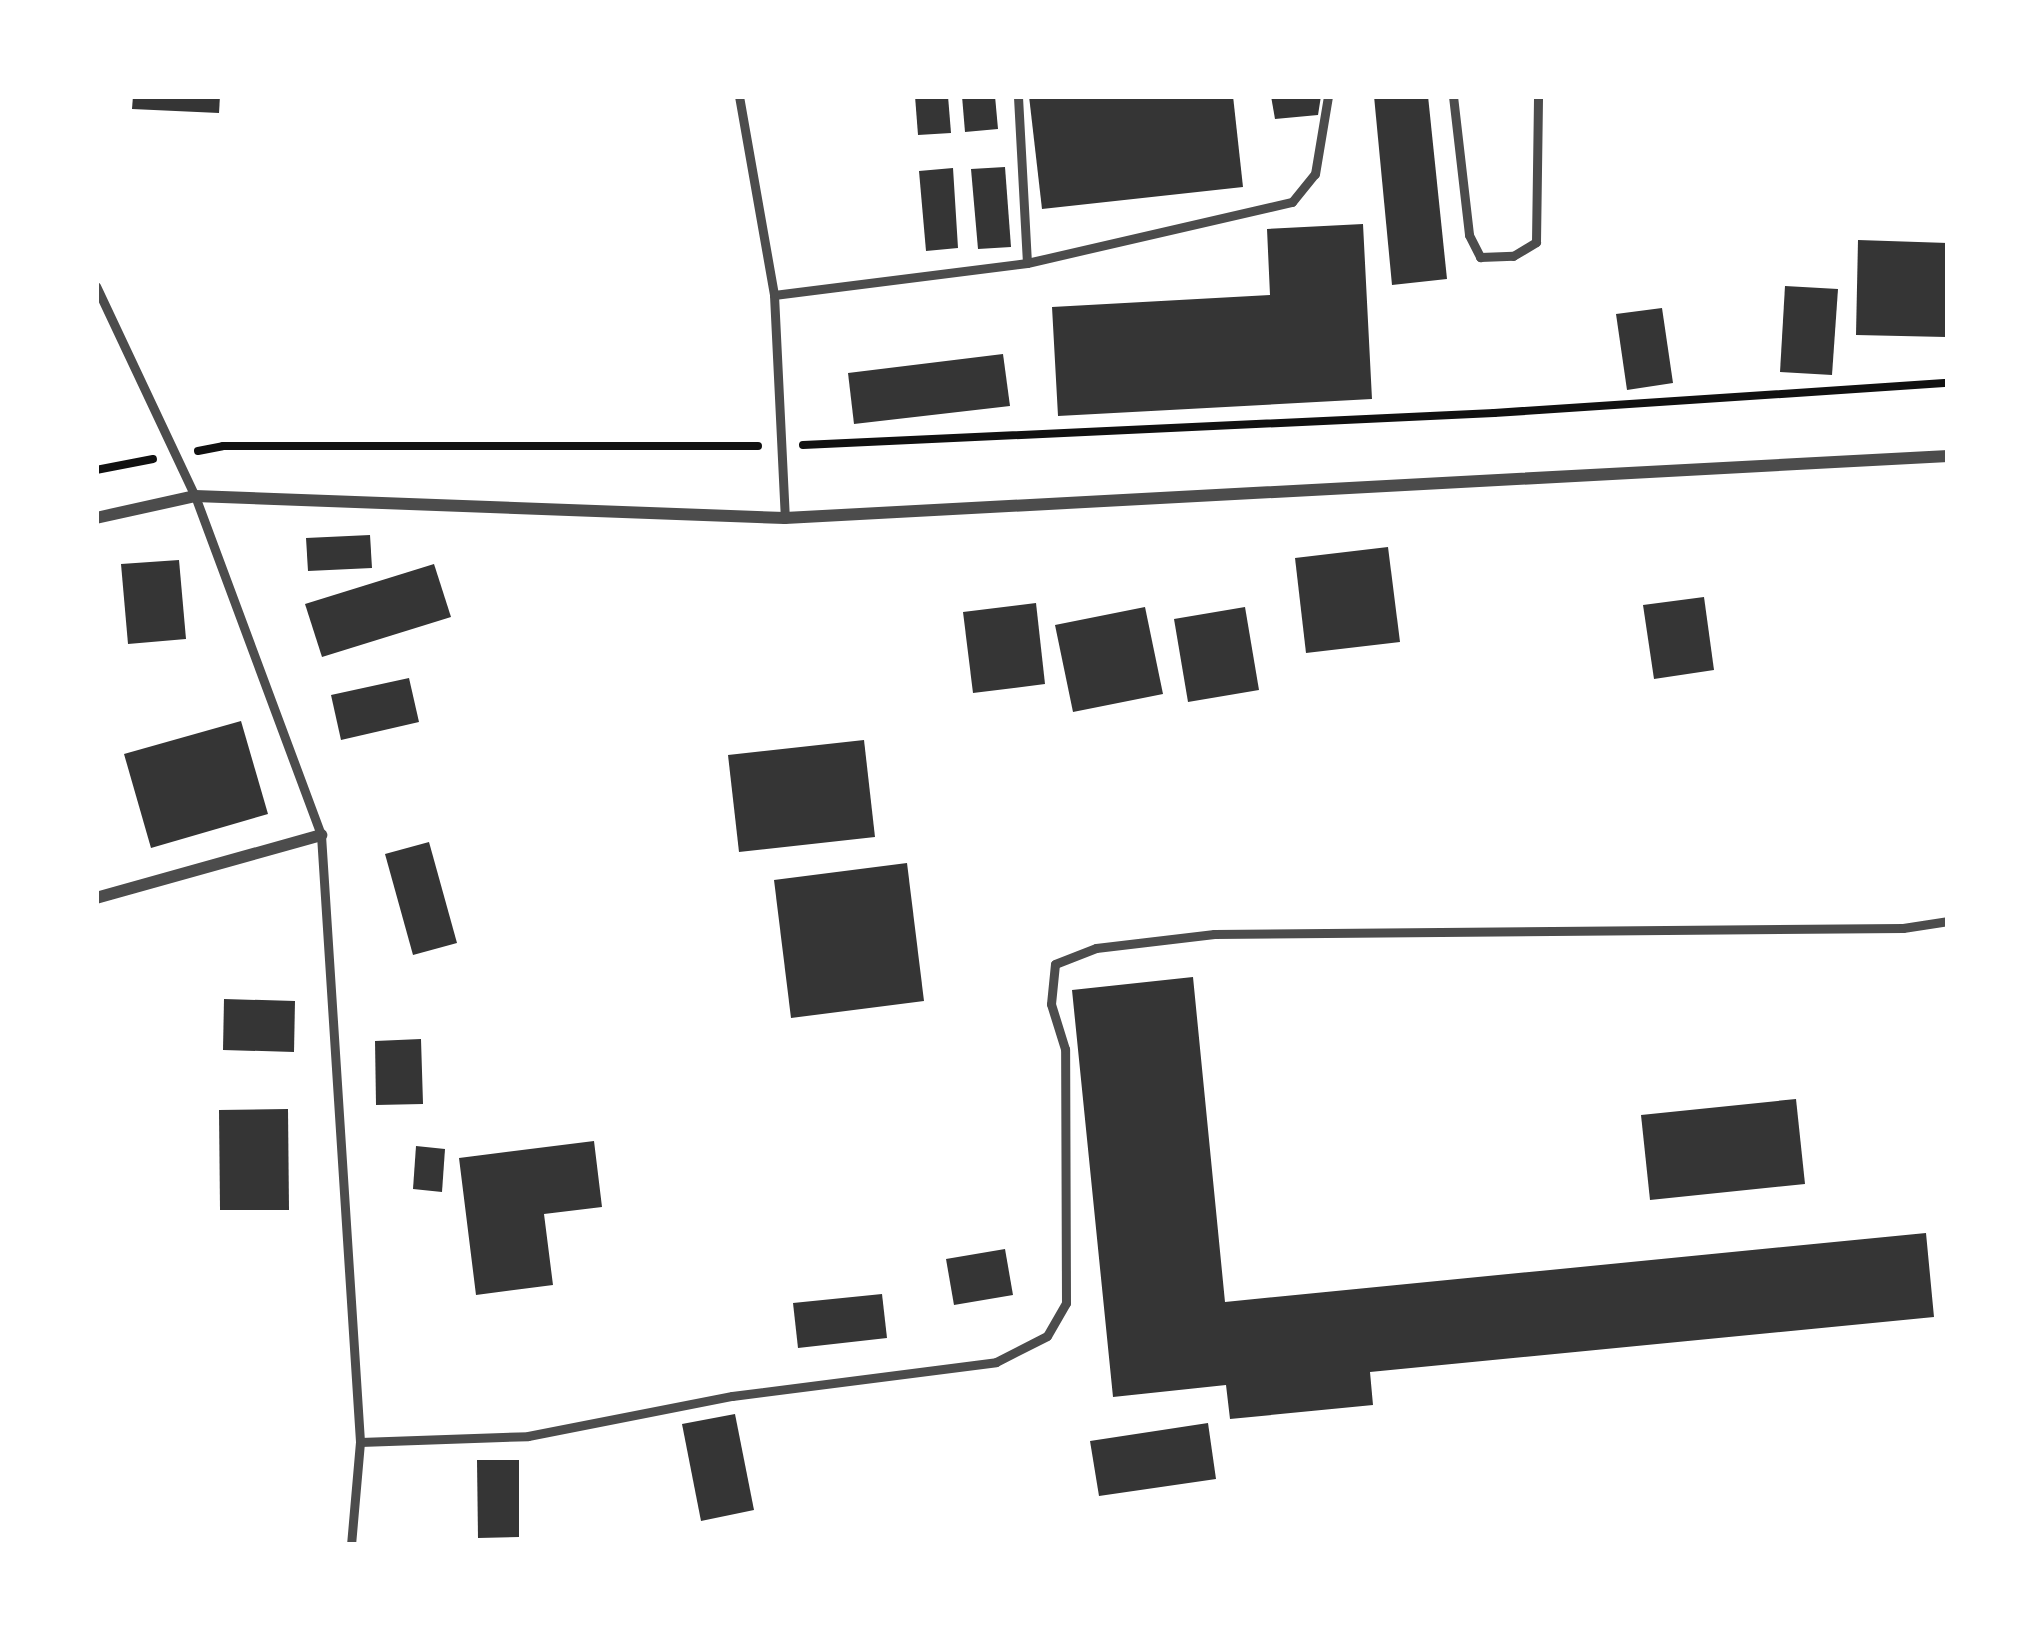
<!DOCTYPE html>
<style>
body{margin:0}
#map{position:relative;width:2044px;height:1641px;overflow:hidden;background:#fff;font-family:"DM Sans",sans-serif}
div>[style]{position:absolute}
.building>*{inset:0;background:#353535}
.path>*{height:8px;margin:-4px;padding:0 4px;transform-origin:4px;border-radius:4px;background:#111}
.service>*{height:9px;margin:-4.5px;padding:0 4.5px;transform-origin:4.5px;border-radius:4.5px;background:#4c4c4c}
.minor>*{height:12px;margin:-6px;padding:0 6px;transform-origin:6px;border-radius:6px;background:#4c4c4c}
span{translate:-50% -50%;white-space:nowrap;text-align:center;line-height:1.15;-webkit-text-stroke:9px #fff;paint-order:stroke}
.frame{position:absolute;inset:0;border:99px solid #fff;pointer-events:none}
</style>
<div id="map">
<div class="building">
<div style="clip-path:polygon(133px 96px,220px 96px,219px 113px,132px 109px)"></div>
<div style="clip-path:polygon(915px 96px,948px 96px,951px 133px,918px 135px)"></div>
<div style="clip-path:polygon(962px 96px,995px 96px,998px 129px,965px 132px)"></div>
<div style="clip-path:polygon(1029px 96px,1233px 96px,1243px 187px,1042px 209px)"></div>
<div style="clip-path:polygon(1271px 96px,1321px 96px,1318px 115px,1275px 119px)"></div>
<div style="clip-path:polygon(1374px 96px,1428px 96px,1447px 279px,1392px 285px)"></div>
<div style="clip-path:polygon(1005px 167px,1011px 247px,978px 249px,971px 169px)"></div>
<div style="clip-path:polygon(953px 168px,958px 248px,926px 251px,919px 171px)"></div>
<div style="clip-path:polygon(1363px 224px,1372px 399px,1058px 416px,1052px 307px,1270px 295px,1267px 229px)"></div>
<div style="clip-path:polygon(1858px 240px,1948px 243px,1946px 337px,1856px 335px)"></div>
<div style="clip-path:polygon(1785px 286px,1838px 289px,1832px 375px,1780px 372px)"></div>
<div style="clip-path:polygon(1662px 308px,1673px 383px,1627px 390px,1616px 314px)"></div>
<div style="clip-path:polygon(1003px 354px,1010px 406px,854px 424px,848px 373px)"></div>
<div style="clip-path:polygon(370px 535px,372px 568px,308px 571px,306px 538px)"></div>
<div style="clip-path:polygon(1388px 547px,1400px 642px,1306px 653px,1295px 558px)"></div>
<div style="clip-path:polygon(179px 560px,186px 639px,128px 644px,121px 564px)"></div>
<div style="clip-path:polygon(434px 564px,451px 617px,322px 657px,305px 604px)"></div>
<div style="clip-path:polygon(1704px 597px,1714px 670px,1654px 679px,1643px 605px)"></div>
<div style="clip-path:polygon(1036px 603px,1045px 684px,973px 693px,963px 612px)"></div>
<div style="clip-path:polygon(1145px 607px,1163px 694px,1073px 712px,1055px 625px)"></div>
<div style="clip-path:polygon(1245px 607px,1259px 690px,1188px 702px,1174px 619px)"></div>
<div style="clip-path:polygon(409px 678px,419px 722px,341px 740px,331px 695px)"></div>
<div style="clip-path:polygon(241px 721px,268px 814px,151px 848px,124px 754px)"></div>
<div style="clip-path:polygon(864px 740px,875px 837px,739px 852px,728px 755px)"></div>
<div style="clip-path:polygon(429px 842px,457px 943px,413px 955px,385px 854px)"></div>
<div style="clip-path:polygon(907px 863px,924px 1001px,791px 1018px,774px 880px)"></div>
<div style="clip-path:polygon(1193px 977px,1225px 1302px,1926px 1233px,1934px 1317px,1370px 1372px,1373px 1405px,1230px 1419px,1226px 1385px,1113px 1397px,1072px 990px)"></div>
<div style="clip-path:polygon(224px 999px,295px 1001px,294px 1052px,223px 1050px)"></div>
<div style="clip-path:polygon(421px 1039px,423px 1104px,376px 1105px,375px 1041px)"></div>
<div style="clip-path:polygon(1796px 1099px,1805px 1184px,1650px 1200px,1641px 1115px)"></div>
<div style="clip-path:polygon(288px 1109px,289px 1210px,220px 1210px,219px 1110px)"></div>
<div style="clip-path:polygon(594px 1141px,602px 1207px,544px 1214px,553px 1285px,476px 1295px,459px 1158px)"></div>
<div style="clip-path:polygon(416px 1146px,445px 1149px,442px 1192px,413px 1189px)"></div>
<div style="clip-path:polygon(1005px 1249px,1013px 1295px,954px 1305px,946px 1259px)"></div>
<div style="clip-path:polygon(882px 1294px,887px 1338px,798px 1348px,793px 1303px)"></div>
<div style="clip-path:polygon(735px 1414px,754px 1510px,701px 1521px,682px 1424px)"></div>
<div style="clip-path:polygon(1208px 1423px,1216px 1479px,1099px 1496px,1090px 1441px)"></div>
<div style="clip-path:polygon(477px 1460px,519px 1460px,519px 1537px,478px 1538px)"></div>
</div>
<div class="path">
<div style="left:803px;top:445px;width:692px;rotate:-2.65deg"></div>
<div style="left:1494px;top:413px;width:455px;rotate:-3.8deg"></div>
<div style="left:198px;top:451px;width:25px;rotate:-11deg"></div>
<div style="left:223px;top:446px;width:535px"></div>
<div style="left:96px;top:470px;width:58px;rotate:-10.9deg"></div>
</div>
<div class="service">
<div style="left:739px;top:96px;width:202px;rotate:80deg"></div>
<div style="left:774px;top:295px;width:223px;rotate:87.2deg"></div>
<div style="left:1453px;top:96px;width:140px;rotate:83.4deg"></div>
<div style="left:1469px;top:235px;width:25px;rotate:63deg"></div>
<div style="left:1480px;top:257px;width:33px;rotate:-2deg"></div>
<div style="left:1513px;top:256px;width:27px;rotate:-31deg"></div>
<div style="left:1536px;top:242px;width:146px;rotate:-89.2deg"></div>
<div style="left:1027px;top:263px;width:272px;rotate:-13deg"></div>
<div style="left:1292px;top:202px;width:36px;rotate:-51deg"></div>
<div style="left:1315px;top:174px;width:79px;rotate:-80.5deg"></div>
<div style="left:96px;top:286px;width:232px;rotate:64.8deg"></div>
<div style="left:195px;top:496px;width:362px;rotate:69.6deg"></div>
<div style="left:321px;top:835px;width:608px;rotate:86.32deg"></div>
<div style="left:360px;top:1442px;width:103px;rotate:95deg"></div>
<div style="left:774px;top:295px;width:255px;rotate:-7.2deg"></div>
<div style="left:1027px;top:263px;width:167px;rotate:-93.1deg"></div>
<div style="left:360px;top:1442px;width:168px;rotate:-2deg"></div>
<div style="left:528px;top:1436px;width:208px;rotate:-11.1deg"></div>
<div style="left:732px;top:1396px;width:266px;rotate:-7.3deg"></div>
<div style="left:996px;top:1362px;width:57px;rotate:-27deg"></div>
<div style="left:1047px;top:1336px;width:38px;rotate:-60deg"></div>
<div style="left:1066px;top:1303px;width:254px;rotate:-90.2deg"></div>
<div style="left:1065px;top:1049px;width:47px;rotate:-107.3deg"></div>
<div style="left:1051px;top:1004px;width:40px;rotate:-84.3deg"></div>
<div style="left:1055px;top:964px;width:44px;rotate:-21.3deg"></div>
<div style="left:1096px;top:948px;width:119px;rotate:-6.8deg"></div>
<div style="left:1214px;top:934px;width:689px;rotate:-0.5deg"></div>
<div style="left:1903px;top:928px;width:46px;rotate:-8.8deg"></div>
</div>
<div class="minor">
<div style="left:96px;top:518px;width:101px;rotate:-12.5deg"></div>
<div style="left:195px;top:496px;width:590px;rotate:2.14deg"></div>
<div style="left:785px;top:518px;width:1165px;rotate:-3.05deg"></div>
<div style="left:96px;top:898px;width:234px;rotate:-15.6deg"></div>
</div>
<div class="frame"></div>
</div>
